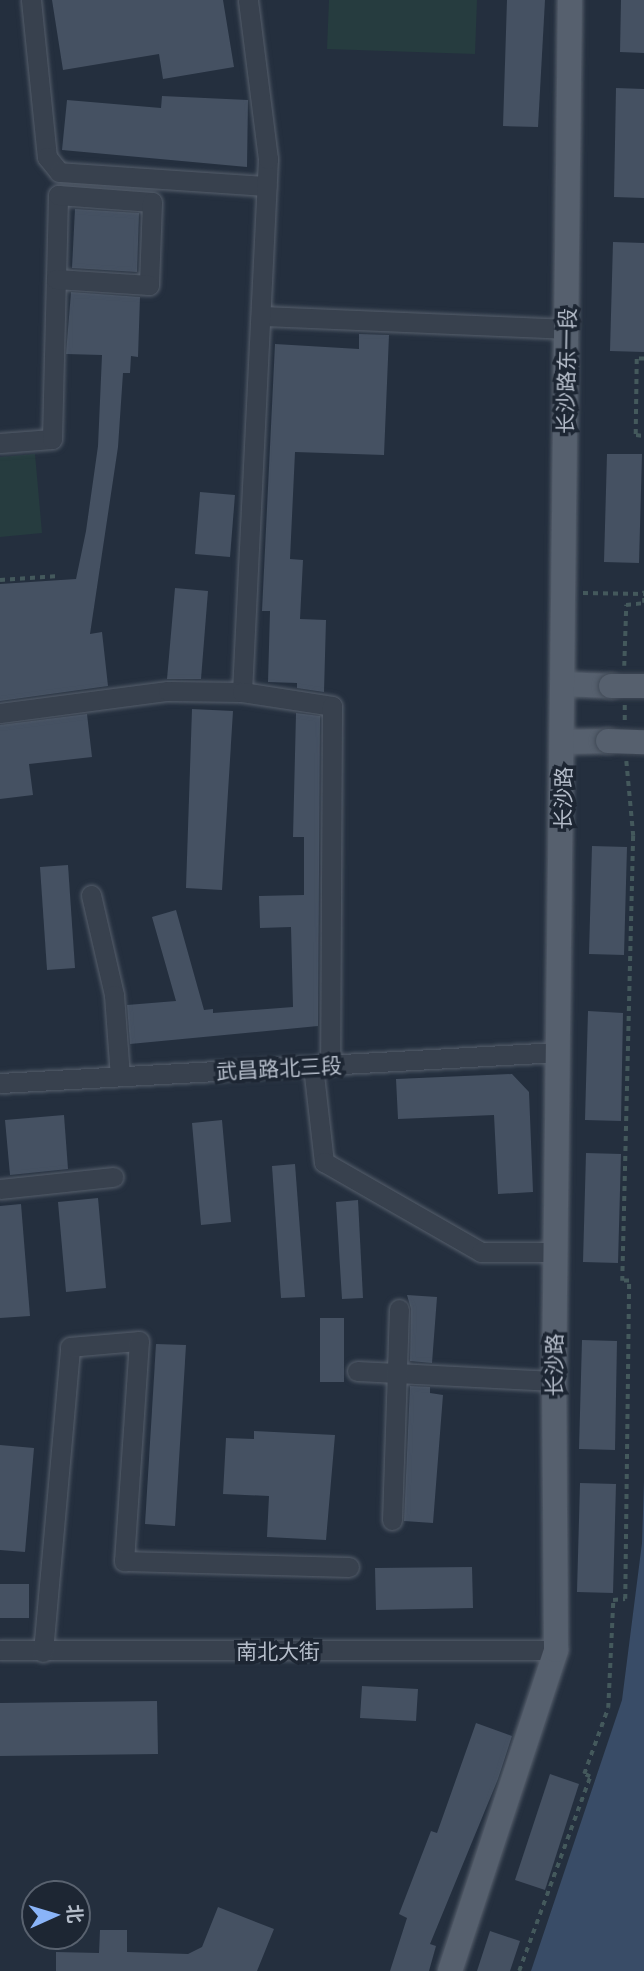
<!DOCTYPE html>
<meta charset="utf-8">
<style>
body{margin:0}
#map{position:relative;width:644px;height:1971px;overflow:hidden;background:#242f3e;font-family:"Asap Condensed","Noto Sans SC",sans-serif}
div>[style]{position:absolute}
.green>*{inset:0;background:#263c3f}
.water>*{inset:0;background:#394c67}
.building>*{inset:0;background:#455162}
.path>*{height:3.5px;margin-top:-1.75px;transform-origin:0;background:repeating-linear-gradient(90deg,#44595c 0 5px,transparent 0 10px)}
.roads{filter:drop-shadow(0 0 2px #565f6c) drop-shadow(0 0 2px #565f6c)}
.minor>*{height:19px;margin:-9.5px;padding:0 9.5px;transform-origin:9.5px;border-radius:9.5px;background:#38414e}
.major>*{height:24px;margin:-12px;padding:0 12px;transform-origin:12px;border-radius:12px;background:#56606e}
.bridges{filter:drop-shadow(0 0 2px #414a57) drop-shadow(0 0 2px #414a57)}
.major-bridge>*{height:24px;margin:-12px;padding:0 12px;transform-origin:12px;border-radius:12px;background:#56606e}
span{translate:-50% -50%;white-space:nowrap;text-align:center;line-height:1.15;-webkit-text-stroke:7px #1d2633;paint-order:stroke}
.street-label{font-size:21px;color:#b4bcc9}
.north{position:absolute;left:21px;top:1880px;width:70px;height:70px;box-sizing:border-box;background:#1d2633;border:2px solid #59626f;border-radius:50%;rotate:86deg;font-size:19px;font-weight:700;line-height:28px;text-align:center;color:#b4bcc9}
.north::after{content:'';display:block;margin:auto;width:24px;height:32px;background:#8ab4f8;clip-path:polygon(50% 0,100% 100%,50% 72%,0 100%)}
</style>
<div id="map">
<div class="green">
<div style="clip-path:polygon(329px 0,477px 0,475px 54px,327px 49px)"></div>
<div style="clip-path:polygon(35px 454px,42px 533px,0 537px,0 457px)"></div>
</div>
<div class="water">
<div style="clip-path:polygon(644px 1481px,644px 1971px,531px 1971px,622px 1700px,642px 1543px)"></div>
</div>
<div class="building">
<div style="clip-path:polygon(52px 0,223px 0,234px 67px,163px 79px,159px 54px,63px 70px)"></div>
<div style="clip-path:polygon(507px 0,545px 0,538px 127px,503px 126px)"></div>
<div style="clip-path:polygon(621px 0,644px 0,644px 53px,620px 52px)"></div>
<div style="clip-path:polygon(616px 88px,644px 89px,644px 198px,614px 197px)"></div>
<div style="clip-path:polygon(162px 96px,248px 100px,247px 167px,62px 150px,67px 100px,161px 108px)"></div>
<div style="clip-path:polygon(75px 209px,139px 213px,137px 272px,72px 268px)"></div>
<div style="clip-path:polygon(613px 242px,644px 243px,644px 352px,610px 351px)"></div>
<div style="clip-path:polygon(71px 292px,140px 297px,138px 357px,131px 356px,130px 373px,123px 373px,118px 447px,90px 634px,102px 632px,108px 686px,0 701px,0 584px,76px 579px,86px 531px,98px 446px,102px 355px,66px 354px)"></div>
<div style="clip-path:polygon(359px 334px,389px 335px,384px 455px,295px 452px,290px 559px,303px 560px,300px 619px,326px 620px,324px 692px,297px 688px,297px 683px,268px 682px,270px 611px,262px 611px,275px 344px,359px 349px)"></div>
<div style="clip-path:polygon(607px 454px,642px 454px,639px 563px,604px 562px)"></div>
<div style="clip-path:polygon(200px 492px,235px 495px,230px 557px,195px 554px)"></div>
<div style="clip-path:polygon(175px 588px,208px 591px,201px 679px,167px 679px)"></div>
<div style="clip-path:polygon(192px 709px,233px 711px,222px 890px,186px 888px)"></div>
<div style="clip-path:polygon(296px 713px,320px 716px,318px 1026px,130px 1044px,127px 1005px,176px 1001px,152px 917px,176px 910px,204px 1010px,213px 1009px,213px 1013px,293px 1007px,291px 927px,260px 928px,259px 896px,304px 895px,304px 837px,293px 837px)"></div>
<div style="clip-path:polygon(87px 714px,92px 757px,29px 764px,33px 795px,0 799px,0 725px)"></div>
<div style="clip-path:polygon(592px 846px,627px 847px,624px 955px,589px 954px)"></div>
<div style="clip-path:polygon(68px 865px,75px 968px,47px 970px,40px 867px)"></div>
<div style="clip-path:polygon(588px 1011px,623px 1013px,621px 1121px,585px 1120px)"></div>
<div style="clip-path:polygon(512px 1074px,529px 1092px,533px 1192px,498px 1194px,494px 1115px,398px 1119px,396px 1079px)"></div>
<div style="clip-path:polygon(64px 1115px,68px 1169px,10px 1175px,5px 1120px)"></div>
<div style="clip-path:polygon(222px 1120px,231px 1222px,201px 1225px,192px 1123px)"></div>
<div style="clip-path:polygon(586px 1153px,621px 1154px,618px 1263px,583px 1262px)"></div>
<div style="clip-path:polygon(295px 1164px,305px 1297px,281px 1298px,272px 1166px)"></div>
<div style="clip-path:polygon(98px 1198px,106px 1288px,66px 1292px,58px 1202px)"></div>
<div style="clip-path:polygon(358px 1200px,363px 1298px,342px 1299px,336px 1202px)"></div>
<div style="clip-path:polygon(21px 1204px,30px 1316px,0 1318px,0 1206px)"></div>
<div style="clip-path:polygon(407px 1295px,437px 1297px,432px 1363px,410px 1361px,411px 1309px)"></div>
<div style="clip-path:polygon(320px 1318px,344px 1318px,344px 1382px,320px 1382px)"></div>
<div style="clip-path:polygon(582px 1340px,617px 1341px,615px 1450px,579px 1449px)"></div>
<div style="clip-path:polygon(156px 1344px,186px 1345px,175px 1526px,145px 1524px)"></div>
<div style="clip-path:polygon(410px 1386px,430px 1387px,430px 1393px,443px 1395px,433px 1523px,404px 1521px)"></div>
<div style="clip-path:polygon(254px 1431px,335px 1435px,326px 1540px,267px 1537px,269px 1496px,223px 1494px,226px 1438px,254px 1439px)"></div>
<div style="clip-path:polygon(0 1445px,34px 1448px,25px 1552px,0 1550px)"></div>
<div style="clip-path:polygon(580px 1483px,616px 1484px,613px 1593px,577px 1592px)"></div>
<div style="clip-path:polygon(472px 1567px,473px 1608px,376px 1610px,375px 1568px)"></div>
<div style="clip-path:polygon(0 1584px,29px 1584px,29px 1618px,0 1618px)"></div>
<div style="clip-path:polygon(362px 1686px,418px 1689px,416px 1721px,360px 1718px)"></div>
<div style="clip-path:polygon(157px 1701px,158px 1754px,0 1756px,0 1703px)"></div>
<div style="clip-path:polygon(476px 1723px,512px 1736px,498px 1779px,430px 1944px,436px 1946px,429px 1971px,390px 1971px,407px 1918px,399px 1914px,431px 1831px,437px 1833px)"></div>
<div style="clip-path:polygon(550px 1774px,579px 1784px,545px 1890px,515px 1880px)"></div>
<div style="clip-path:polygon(218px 1907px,274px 1929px,257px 1971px,56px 1971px,56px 1952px,99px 1953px,100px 1930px,127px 1930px,127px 1952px,188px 1954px,202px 1947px)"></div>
<div style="clip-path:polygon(490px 1931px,520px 1941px,510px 1971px,477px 1971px)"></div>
</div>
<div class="path">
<div style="left:644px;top:359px;width:7px;rotate:180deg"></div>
<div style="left:637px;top:359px;width:76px;rotate:90.8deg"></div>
<div style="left:636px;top:435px;width:8px;rotate:7deg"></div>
<div style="left:0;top:580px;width:59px;rotate:-3.9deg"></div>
<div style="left:583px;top:593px;width:61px;rotate:0.9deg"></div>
<div style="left:624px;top:666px;width:61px;rotate:-88.1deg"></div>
<div style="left:626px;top:605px;width:18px;rotate:-6deg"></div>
<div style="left:644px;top:603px;width:12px;rotate:-90deg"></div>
<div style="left:625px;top:705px;width:17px;rotate:90deg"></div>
<div style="left:519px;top:1971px;width:207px;rotate:-69.9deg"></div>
<div style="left:590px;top:1777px;width:7px;rotate:-153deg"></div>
<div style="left:584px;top:1774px;width:70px;rotate:-70deg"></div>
<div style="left:608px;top:1708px;width:108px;rotate:-87.3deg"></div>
<div style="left:613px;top:1600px;width:12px;rotate:-5deg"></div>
<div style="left:625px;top:1599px;width:318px;rotate:-89.3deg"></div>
<div style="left:629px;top:1281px;width:7px;rotate:180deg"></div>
<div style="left:622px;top:1281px;width:445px;rotate:-88.6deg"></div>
<div style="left:633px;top:836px;width:75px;rotate:-95.3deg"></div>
</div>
<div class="roads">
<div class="minor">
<div style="left:31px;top:0;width:158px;rotate:84.2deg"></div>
<div style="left:47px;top:157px;width:19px;rotate:51deg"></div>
<div style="left:59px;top:172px;width:208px;rotate:3.9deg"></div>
<div style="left:261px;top:316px;width:305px;rotate:2.4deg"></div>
<div style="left:0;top:443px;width:52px;rotate:-4.4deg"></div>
<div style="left:52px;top:439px;width:160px;rotate:-88.6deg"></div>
<div style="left:56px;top:279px;width:84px;rotate:-88.6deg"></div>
<div style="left:58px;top:195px;width:94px;rotate:4.3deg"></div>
<div style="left:152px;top:202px;width:83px;rotate:92.1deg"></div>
<div style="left:149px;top:285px;width:93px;rotate:-176.3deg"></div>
<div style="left:242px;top:692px;width:534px;rotate:-87.21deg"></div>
<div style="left:268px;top:159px;width:160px;rotate:-97.2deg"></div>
<div style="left:0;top:713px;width:169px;rotate:-7.5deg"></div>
<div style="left:168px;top:691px;width:74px;rotate:0.8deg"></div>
<div style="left:242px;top:692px;width:91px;rotate:8.8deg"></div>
<div style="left:332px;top:706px;width:359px;rotate:90.3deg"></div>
<div style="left:91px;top:895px;width:103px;rotate:77deg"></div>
<div style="left:114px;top:995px;width:81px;rotate:85.8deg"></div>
<div style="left:313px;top:1066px;width:97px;rotate:83.5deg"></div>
<div style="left:324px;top:1162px;width:181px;rotate:29.8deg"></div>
<div style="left:481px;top:1252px;width:75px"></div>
<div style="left:0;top:1083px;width:559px;rotate:-3.18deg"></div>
<div style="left:0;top:1189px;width:114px;rotate:-6.1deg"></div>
<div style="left:357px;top:1371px;width:197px;rotate:2.9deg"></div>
<div style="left:392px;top:1520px;width:211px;rotate:-88.1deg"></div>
<div style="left:0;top:1650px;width:556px"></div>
<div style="left:43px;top:1652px;width:306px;rotate:-84.9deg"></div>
<div style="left:70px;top:1347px;width:69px;rotate:-5deg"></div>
<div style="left:139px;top:1341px;width:221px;rotate:93.9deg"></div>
<div style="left:124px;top:1561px;width:225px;rotate:1.5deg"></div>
</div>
<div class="major">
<div style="left:562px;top:684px;width:49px;rotate:2.3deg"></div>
<div style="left:564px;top:742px;width:44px;rotate:-1.3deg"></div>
<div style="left:450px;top:1971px;width:338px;rotate:-71.7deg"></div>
<div style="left:556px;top:1650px;width:269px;rotate:-90.4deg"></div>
<div style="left:554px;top:1381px;width:1381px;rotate:-89.34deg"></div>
</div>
</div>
<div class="bridges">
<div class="major-bridge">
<div style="left:611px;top:686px;width:33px"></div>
<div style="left:608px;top:741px;width:36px;rotate:2deg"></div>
</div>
</div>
<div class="street-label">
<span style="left:566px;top:371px;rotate:-89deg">长沙路东一段</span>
<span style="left:563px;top:798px;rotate:-89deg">长沙路</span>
<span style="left:279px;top:1068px;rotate:-3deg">武昌路北三段</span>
<span style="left:554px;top:1365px;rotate:-90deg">长沙路</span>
<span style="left:278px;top:1651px">南北大街</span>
</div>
<div class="north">北</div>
</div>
